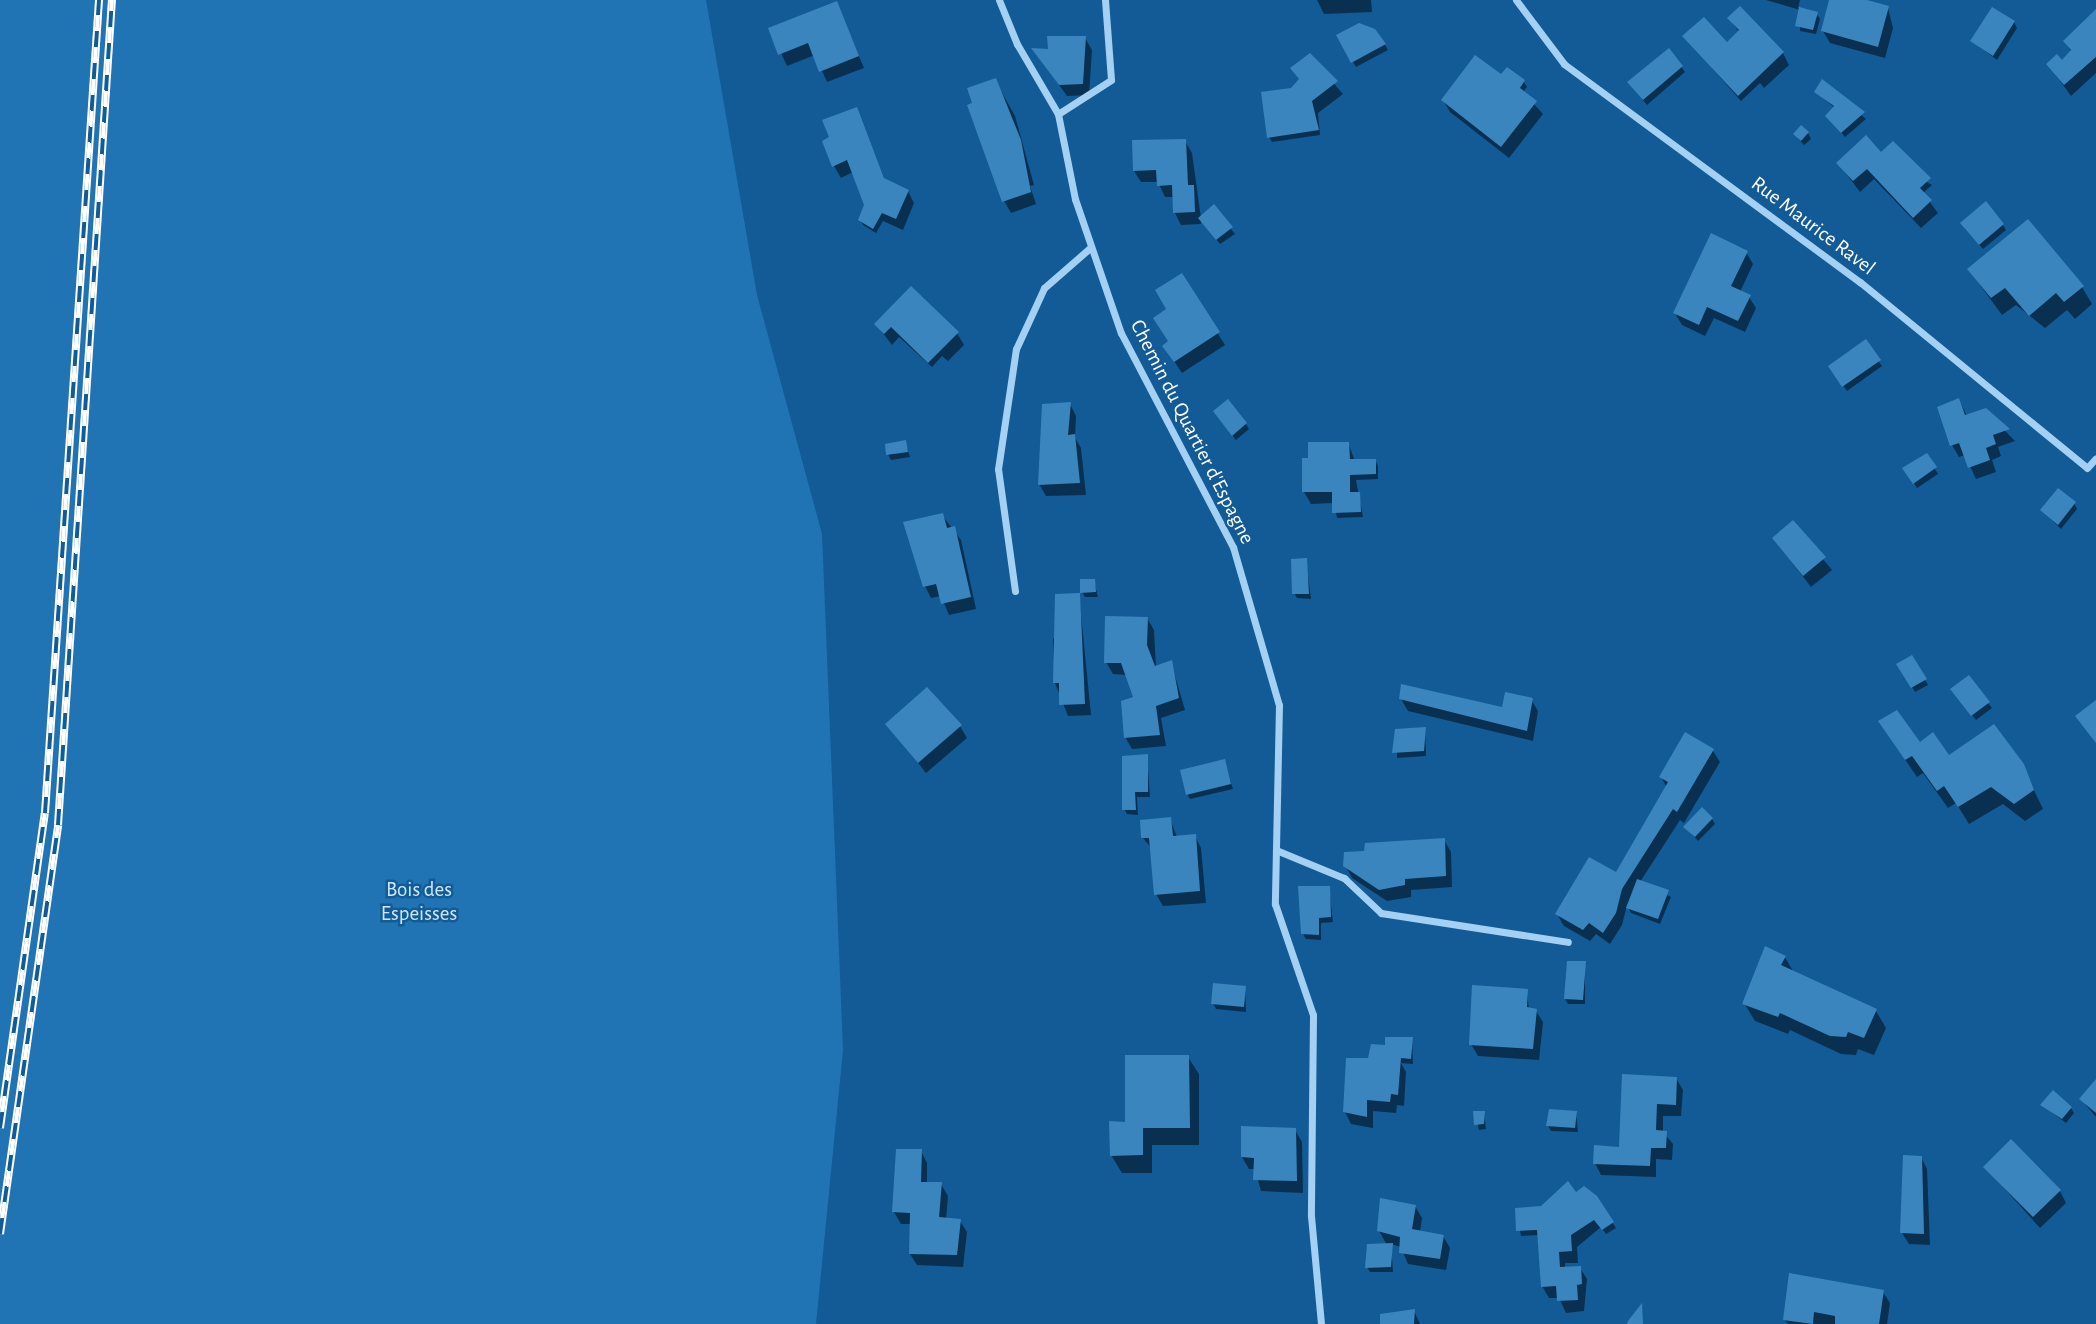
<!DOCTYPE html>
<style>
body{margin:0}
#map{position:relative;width:2096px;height:1324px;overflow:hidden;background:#125b97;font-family:"Alegreya Sans",sans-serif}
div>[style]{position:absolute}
.green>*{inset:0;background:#2174b4}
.shadow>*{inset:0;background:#0007}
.building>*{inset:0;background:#3b85bf}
.minor>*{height:7px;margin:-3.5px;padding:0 3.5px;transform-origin:3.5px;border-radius:3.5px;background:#a3d0f3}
.rail>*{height:8px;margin-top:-4px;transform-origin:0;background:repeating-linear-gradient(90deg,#125b97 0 16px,#fff 0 32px);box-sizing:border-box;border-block:2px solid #fff}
span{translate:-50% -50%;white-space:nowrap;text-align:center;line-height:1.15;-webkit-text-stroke:5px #125b97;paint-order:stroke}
.street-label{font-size:21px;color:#fff}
.park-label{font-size:21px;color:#cbe7fd}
</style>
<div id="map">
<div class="green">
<div style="clip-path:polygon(0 0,706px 0,757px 295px,822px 534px,843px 1050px,816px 1324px,0 1324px)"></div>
</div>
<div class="shadow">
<div style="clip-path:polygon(1317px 0,1371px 0,1372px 12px,1324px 14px)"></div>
<div style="clip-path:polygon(1766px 0,1800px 0,1798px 8px,1816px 13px,1820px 19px,1816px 34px,1800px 31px,1800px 10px)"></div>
<div style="clip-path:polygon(1831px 0,1863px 0,1888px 8px,1893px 28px,1885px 58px,1830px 43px,1823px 31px)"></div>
<div style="clip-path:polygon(836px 3px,864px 68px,827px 82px,815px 55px,787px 66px,770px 29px)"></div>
<div style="clip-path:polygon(2096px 12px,2096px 73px,2071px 96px,2048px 64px,2062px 62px,2072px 53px,2065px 42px)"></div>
<div style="clip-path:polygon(1729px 18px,1783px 53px,1789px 65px,1764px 88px,1760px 83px,1741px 101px,1684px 36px,1727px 44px,1739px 32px)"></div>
<div style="clip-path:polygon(2014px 22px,2017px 28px,1997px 60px,1972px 41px)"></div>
<div style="clip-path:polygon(1338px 36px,1385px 45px,1388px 50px,1356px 67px)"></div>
<div style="clip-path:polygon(1085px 38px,1092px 50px,1089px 95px,1067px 96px,1034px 50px,1050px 51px)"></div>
<div style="clip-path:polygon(1669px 50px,1685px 72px,1647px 105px,1633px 88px)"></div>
<div style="clip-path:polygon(1309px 55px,1343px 94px,1318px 113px,1320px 135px,1272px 142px,1269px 137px,1300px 81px,1292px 68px)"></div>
<div style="clip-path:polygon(1499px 75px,1524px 82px,1527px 87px,1523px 92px,1543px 114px,1509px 158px,1450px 112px,1443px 100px)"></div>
<div style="clip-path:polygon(995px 80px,1015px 116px,1034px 185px,1030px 186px,1036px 204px,1011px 213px,1004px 201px)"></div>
<div style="clip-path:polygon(1822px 81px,1866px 119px,1845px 137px,1827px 116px,1835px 108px,1816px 92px)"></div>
<div style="clip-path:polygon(856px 110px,885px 180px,908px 191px,914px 203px,903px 230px,883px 221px,876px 233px,863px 225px,860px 220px,866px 205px,853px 172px,841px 178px,834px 166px,831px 138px)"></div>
<div style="clip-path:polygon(1808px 133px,1811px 139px,1804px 145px,1795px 135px)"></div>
<div style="clip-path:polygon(1185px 141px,1192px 153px,1201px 218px,1214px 207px,1235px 234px,1220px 244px,1201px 220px,1201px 224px,1181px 225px,1175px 213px,1174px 197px,1165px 197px,1158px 182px,1141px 182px,1134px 171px)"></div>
<div style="clip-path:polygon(1881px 155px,1932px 185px,1923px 193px,1938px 213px,1921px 228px,1874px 179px,1860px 192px,1838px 163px)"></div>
<div style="clip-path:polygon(2003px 225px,2006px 230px,1983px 249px,1965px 229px)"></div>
<div style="clip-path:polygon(1746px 252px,1753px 264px,1740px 292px,1749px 297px,1756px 308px,1745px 332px,1714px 318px,1705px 336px,1682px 325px,1675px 313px)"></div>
<div style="clip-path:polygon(1969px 270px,2082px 287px,2092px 304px,2075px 319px,2067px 310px,2045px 328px,2016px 305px,2002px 315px)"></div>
<div style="clip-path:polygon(1181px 275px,1225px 345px,1182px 373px,1164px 346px,1170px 342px,1168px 309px)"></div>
<div style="clip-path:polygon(876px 324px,957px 333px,964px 345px,948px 361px,942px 356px,932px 367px,899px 337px,892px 345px)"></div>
<div style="clip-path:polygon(1865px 342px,1882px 366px,1847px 391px,1833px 371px)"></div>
<div style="clip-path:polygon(1959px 400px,1967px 416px,1985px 410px,2015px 441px,1998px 447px,2001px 456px,1992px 460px,1996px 472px,1976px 479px,1965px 455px,1959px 457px,1952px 445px)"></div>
<div style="clip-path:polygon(1070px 404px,1076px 416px,1075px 438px,1081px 448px,1086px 495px,1046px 496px,1039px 484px)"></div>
<div style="clip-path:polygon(1218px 417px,1246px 424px,1249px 429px,1236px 440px)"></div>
<div style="clip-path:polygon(905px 442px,910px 457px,891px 460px,888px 454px)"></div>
<div style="clip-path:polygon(1348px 443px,1355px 461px,1375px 460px,1378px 466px,1378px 479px,1356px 480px,1363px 517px,1337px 518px,1334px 503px,1311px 504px,1304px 492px,1310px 459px)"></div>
<div style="clip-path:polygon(1926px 455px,1938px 474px,1917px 488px,1905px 469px)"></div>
<div style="clip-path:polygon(2074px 503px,2077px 509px,2061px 529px,2042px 510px)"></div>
<div style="clip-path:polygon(942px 515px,961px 540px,976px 609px,949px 615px,941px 596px,931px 598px,925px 586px)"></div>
<div style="clip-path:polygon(1793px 523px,1832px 570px,1811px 587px,1774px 539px)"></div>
<div style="clip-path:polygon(1306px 560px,1311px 599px,1297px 598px,1294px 593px)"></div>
<div style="clip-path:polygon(1094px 581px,1098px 597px,1085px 597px,1082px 592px)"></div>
<div style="clip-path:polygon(1079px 594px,1091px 715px,1068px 716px,1055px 683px,1053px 638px,1058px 638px)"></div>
<div style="clip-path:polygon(1147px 618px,1154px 630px,1156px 667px,1171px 662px,1185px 710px,1161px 718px,1166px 746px,1132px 749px,1125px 737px,1135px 698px,1127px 675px,1113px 674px,1106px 662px)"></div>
<div style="clip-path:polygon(1912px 657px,1928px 685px,1915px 692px,1899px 664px)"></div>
<div style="clip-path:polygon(1968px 677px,1992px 708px,1976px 720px,1955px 694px)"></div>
<div style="clip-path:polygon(1401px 699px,1503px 709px,1531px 699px,1538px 711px,1533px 741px,1408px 711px)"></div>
<div style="clip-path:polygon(887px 724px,960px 726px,967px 738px,926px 773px)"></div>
<div style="clip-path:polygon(1425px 729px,1426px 756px,1397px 758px,1397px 730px)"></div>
<div style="clip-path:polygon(1891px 739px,1949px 758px,2022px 765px,2043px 809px,2025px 821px,2003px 804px,1969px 824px,1956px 803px,1948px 808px,1923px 773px,1917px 777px)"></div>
<div style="clip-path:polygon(1713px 751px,1720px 762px,1684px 823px,1680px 820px,1640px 882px,1671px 897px,1660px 924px,1631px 913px,1627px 905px,1622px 925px,1610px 944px,1596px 934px,1590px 941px,1564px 926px,1557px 914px,1616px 874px,1667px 788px,1661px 777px)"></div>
<div style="clip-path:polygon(1147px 756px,1150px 797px,1137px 797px,1138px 815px,1127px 814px,1124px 809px)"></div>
<div style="clip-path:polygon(1224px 761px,1233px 789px,1190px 799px,1187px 794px)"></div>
<div style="clip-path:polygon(1170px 819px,1177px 837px,1195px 836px,1201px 848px,1206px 903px,1163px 906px,1156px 894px,1152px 849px,1143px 838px)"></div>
<div style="clip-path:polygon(1712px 819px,1715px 824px,1698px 841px,1686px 827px)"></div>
<div style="clip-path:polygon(1444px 840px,1451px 852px,1452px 887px,1411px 890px,1411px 897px,1387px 901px,1352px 878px,1345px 865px)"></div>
<div style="clip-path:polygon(1329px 888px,1333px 922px,1321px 923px,1321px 940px,1306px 939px,1303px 934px)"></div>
<div style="clip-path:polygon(1785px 957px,1794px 973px,1876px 1011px,1886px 1028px,1874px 1055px,1858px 1049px,1856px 1055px,1841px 1054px,1790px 1030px,1788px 1034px,1755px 1021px,1744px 1003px)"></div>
<div style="clip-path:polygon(1585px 963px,1585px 1004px,1568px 1004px,1565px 999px)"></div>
<div style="clip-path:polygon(1245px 988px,1246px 1012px,1216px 1009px,1213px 1003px)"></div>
<div style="clip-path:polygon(1527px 991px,1529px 1010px,1536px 1011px,1543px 1022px,1539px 1060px,1478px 1056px,1471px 1044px)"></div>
<div style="clip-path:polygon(1412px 1039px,1413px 1064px,1401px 1063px,1406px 1072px,1404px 1106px,1397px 1105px,1396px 1113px,1373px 1111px,1373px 1128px,1351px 1124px,1345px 1112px,1369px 1060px,1387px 1047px)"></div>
<div style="clip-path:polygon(1188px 1057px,1199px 1074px,1199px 1145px,1152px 1145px,1152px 1173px,1122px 1173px,1111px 1155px,1126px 1123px)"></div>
<div style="clip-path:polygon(1676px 1078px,1683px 1090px,1681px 1116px,1663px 1116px,1663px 1132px,1673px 1144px,1672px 1160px,1656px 1159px,1656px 1177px,1601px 1175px,1595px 1163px,1621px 1149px)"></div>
<div style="clip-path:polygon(2096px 1082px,2096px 1117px,2081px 1099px)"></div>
<div style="clip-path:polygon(2042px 1105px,2071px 1108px,2074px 1113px,2066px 1123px)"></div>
<div style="clip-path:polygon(1475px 1112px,1484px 1112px,1486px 1129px,1479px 1130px)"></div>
<div style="clip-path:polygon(1576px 1112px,1578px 1132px,1551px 1131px,1548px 1126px)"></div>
<div style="clip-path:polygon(1295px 1130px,1302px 1142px,1303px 1193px,1261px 1191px,1255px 1169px,1249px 1169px,1242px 1157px)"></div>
<div style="clip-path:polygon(921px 1151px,927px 1163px,927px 1184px,941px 1184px,948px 1196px,946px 1220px,960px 1221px,967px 1232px,963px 1267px,917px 1265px,910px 1254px,911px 1224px,901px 1224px,894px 1212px)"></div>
<div style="clip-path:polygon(1921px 1157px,1927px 1169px,1930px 1245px,1909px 1244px,1902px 1233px)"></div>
<div style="clip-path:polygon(1985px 1167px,2060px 1191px,2066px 1203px,2040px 1228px)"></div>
<div style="clip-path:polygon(1575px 1194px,1603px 1208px,1616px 1228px,1606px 1234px,1601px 1227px,1577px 1247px,1578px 1263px,1565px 1263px,1565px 1269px,1580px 1268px,1587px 1279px,1584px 1311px,1566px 1313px,1559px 1298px,1549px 1298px,1542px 1286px,1539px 1235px,1521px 1236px,1516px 1210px,1541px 1208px)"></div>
<div style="clip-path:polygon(1415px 1206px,1422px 1218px,1420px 1232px,1443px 1236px,1450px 1248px,1446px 1270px,1408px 1264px,1401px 1247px,1391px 1244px,1393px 1272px,1370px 1272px,1367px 1267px,1387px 1245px,1379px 1231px)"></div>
<div style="clip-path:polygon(1883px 1292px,1890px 1303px,1887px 1324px,1788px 1324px,1785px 1320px)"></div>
<div style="clip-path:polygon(1414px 1311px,1420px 1324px,1382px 1324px)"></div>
</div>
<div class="building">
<div style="clip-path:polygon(1829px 0,1867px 0,1889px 6px,1878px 47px,1821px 31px)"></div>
<div style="clip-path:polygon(837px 1px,859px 56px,819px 72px,808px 43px,778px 55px,768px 28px)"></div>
<div style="clip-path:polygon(1740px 6px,1784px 52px,1738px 96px,1682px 36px,1704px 17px,1727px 42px,1739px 30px,1727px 18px)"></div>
<div style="clip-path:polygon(1799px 7px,1818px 12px,1813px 30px,1795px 26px)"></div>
<div style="clip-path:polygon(1992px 7px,2015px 21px,1993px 56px,1970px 41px)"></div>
<div style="clip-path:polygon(2096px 9px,2096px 57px,2064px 85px,2046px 64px,2057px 54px,2062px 60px,2071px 50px,2063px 41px)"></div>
<div style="clip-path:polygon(1359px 23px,1375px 29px,1386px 44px,1351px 63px,1336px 35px)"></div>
<div style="clip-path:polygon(1047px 36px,1086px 36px,1083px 84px,1059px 85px,1031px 48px,1048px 49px)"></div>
<div style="clip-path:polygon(1669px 48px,1683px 66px,1643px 100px,1627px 82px)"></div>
<div style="clip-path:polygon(1310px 53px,1338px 81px,1312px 101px,1319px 130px,1267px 138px,1261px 92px,1291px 88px,1299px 79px,1290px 68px)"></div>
<div style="clip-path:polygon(1475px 55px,1501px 74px,1507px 67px,1525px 80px,1520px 88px,1537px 101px,1501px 147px,1441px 100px)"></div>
<div style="clip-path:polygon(996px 78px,1021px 140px,1031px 192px,1002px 202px,967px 105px,972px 103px,967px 88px)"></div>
<div style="clip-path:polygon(1822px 79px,1865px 112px,1841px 133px,1825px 116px,1834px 106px,1814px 92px)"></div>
<div style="clip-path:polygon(857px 107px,884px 178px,909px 190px,896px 219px,882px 213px,873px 229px,858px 220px,864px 205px,847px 160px,832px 167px,822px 141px,829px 137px,822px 120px)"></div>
<div style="clip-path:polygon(1801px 125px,1809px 132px,1801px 141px,1793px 134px)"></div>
<div style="clip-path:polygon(1866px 135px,1881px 152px,1893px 141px,1931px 178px,1920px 188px,1932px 200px,1913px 218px,1867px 169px,1853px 181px,1836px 163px)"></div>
<div style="clip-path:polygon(1186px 139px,1188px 185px,1194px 185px,1195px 212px,1173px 213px,1172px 185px,1157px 186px,1156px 170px,1133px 171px,1132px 140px)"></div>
<div style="clip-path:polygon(1986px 201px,2004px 224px,1979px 245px,1960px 223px)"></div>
<div style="clip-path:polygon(1214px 204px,1233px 227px,1216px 240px,1198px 218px)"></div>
<div style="clip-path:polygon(2028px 219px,2084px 286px,2064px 302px,2056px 293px,2029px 316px,2005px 288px,1991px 298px,1967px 269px)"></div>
<div style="clip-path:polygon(1711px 233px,1748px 251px,1731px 286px,1751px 295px,1738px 321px,1707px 307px,1699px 325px,1673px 313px)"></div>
<div style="clip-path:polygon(1182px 273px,1220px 332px,1174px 362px,1162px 346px,1168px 341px,1153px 318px,1166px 309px,1155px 290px)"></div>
<div style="clip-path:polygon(911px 286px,959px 332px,928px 363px,891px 327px,884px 334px,874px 324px)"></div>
<div style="clip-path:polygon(1866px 339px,1881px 360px,1842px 387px,1828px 366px)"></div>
<div style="clip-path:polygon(1959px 398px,1965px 415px,1986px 408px,2010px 429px,1993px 435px,1996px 444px,1986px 448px,1990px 460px,1968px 468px,1959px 443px,1950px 446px,1937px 407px)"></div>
<div style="clip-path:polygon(1228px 399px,1247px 423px,1232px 436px,1213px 411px)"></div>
<div style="clip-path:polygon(1071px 402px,1068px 435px,1075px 434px,1080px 483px,1038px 485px,1042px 404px)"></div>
<div style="clip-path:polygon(906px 440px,908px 452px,886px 455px,885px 444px)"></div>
<div style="clip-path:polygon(1308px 442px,1349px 442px,1350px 459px,1376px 459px,1376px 474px,1350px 475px,1350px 492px,1360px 492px,1361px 512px,1332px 513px,1332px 492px,1302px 492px,1302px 458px,1308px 458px)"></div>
<div style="clip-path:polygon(1927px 453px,1937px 467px,1913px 484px,1902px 468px)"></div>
<div style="clip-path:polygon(2058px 488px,2076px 502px,2058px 525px,2040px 510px)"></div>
<div style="clip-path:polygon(943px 513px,947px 528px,955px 526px,971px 597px,941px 604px,936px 584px,923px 587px,903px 522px)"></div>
<div style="clip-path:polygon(1793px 520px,1826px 557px,1803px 576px,1772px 538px)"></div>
<div style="clip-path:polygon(1307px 558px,1309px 594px,1292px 594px,1291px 559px)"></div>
<div style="clip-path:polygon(1080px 579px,1095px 579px,1096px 592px,1080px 593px)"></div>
<div style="clip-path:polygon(1080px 593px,1085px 704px,1059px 705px,1059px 683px,1053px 683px,1055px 594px)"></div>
<div style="clip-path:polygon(1105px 616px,1148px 617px,1147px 645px,1155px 666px,1172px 660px,1179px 698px,1156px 706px,1160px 735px,1124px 738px,1121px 701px,1133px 697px,1121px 663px,1104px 663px)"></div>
<div style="clip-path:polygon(1912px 655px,1927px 679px,1911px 688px,1896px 664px)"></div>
<div style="clip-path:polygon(1969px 675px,1990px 702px,1971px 716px,1950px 689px)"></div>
<div style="clip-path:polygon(1401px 684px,1502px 707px,1505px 692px,1533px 698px,1527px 731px,1399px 699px)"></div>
<div style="clip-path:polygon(927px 687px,962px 725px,918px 763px,885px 724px)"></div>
<div style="clip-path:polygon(2096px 700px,2096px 743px,2075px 716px)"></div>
<div style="clip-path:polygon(1897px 710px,1920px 742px,1933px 732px,1949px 755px,1994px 724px,2024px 764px,2034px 790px,2014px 804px,1991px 787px,1958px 807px,1944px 786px,1937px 791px,1912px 756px,1905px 760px,1878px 721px)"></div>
<div style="clip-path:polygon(1426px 727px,1424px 751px,1392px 753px,1395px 729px)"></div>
<div style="clip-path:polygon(1685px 732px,1714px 749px,1677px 812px,1673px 809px,1622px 889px,1616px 913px,1603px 933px,1589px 923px,1583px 930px,1555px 914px,1589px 857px,1616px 872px,1668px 782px,1659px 777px)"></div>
<div style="clip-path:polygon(1148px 754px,1148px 792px,1135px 792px,1136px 810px,1122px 810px,1122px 756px)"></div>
<div style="clip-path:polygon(1225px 759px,1231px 784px,1186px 795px,1180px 770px)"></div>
<div style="clip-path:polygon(1702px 807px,1713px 818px,1695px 837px,1683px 827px)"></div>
<div style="clip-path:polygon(1171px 817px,1173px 836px,1196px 834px,1200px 891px,1154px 895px,1149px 838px,1141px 838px,1140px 820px)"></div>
<div style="clip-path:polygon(1445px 838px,1446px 876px,1405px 879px,1405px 885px,1379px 890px,1343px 866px,1344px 852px,1364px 851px,1365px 843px)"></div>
<div style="clip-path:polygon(1637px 879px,1669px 890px,1658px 919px,1626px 908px)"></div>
<div style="clip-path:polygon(1298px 886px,1330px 886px,1331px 917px,1319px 918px,1319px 935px,1301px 934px)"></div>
<div style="clip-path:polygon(1765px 946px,1786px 956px,1781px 965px,1877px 1009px,1864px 1038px,1848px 1032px,1846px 1037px,1830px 1036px,1780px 1013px,1778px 1017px,1742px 1004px)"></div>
<div style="clip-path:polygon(1567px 961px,1586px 961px,1583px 1000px,1564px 999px)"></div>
<div style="clip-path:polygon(1213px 983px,1246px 986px,1244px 1007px,1211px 1004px)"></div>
<div style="clip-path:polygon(1472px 985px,1528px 989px,1527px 1007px,1537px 1009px,1533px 1049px,1469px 1045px)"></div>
<div style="clip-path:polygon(1385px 1037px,1413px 1037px,1411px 1059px,1401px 1058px,1398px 1095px,1391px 1094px,1390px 1102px,1367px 1100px,1367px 1117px,1343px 1112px,1346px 1058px,1368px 1058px,1371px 1044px,1385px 1045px)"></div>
<div style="clip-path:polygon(1125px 1055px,1189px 1055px,1190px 1128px,1143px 1128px,1143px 1155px,1110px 1156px,1109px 1121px,1125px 1122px)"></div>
<div style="clip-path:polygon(1622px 1074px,1677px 1077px,1676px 1105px,1657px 1104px,1656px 1130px,1667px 1131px,1666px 1148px,1651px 1148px,1650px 1166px,1593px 1164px,1594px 1145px,1619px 1147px)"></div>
<div style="clip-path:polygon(2096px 1079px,2096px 1113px,2079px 1099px)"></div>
<div style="clip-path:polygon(2053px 1090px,2072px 1107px,2062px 1119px,2040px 1105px)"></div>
<div style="clip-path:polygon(1549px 1109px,1577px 1111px,1575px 1128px,1546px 1126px)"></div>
<div style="clip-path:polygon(1473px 1111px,1485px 1111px,1484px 1124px,1474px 1125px)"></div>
<div style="clip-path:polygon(1241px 1126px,1296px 1128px,1297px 1181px,1253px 1180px,1254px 1158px,1241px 1157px)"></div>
<div style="clip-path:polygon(2011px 1139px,2061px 1190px,2033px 1217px,1983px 1167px)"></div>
<div style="clip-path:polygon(896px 1149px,922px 1149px,921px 1182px,942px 1182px,939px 1217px,961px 1219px,957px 1255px,909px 1254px,910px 1213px,892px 1212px)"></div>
<div style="clip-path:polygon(1903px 1155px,1922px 1156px,1924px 1234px,1900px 1233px)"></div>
<div style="clip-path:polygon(1568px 1181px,1576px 1192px,1584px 1186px,1597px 1196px,1614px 1222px,1602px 1230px,1594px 1220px,1571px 1235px,1572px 1251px,1559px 1252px,1560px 1267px,1581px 1266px,1582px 1284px,1577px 1285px,1578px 1300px,1557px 1301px,1556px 1286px,1541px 1287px,1537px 1230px,1516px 1231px,1515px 1208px,1541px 1206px)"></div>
<div style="clip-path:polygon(1380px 1198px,1416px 1205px,1412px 1229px,1444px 1235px,1440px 1259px,1399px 1253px,1400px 1237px,1377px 1231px)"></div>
<div style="clip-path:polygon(1393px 1243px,1391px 1267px,1365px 1268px,1367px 1244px)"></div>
<div style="clip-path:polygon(1789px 1273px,1884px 1290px,1879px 1324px,1835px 1324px,1835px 1316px,1814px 1312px,1813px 1324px,1783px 1320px)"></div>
<div style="clip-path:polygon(1642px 1303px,1643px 1324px,1627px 1324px,1628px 1321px)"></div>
<div style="clip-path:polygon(1415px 1309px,1414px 1324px,1380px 1324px,1380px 1314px)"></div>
</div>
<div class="minor">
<div style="left:999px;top:0;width:48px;rotate:67.8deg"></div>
<div style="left:1017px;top:44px;width:81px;rotate:59.6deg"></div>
<div style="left:1105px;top:0;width:80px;rotate:85.7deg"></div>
<div style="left:1111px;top:80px;width:63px;rotate:147.3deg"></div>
<div style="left:1058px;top:114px;width:87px;rotate:78.7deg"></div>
<div style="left:1075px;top:199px;width:142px;rotate:71.1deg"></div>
<div style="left:1121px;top:333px;width:242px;rotate:62.4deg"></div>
<div style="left:1233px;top:547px;width:165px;rotate:73.8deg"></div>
<div style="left:1279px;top:705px;width:199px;rotate:91.2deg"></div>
<div style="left:1275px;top:904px;width:117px;rotate:71.1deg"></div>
<div style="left:1313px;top:1015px;width:201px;rotate:90.6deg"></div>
<div style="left:1311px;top:1216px;width:108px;rotate:84.7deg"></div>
<div style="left:1516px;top:0;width:80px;rotate:53.1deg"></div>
<div style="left:1564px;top:64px;width:368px;rotate:36.4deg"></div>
<div style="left:1860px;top:282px;width:293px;rotate:39.3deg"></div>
<div style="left:2087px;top:468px;width:13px;rotate:-48deg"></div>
<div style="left:1015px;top:591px;width:123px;rotate:-97.9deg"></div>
<div style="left:998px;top:469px;width:121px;rotate:-81.5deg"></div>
<div style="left:1016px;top:349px;width:67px;rotate:-65.3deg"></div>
<div style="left:1044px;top:288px;width:62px;rotate:-41.1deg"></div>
<div style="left:1276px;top:850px;width:74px;rotate:22.4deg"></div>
<div style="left:1344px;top:878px;width:51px;rotate:43.4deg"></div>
<div style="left:1381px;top:913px;width:189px;rotate:8.8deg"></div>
</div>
<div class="rail">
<div style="left:0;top:1128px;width:318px;rotate:-81.9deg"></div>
<div style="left:45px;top:813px;width:815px;rotate:-86.2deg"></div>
<div style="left:0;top:1234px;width:413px;rotate:-81.9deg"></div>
<div style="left:58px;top:825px;width:827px;rotate:-86.26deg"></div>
</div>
<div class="street-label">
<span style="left:1813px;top:226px;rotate:37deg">Rue Maurice Ravel</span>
<span style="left:1192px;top:432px;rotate:63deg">Chemin du Quartier d'Espagne</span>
</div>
<div class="park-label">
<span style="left:419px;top:902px">Bois des<br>Espeisses</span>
</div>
</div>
